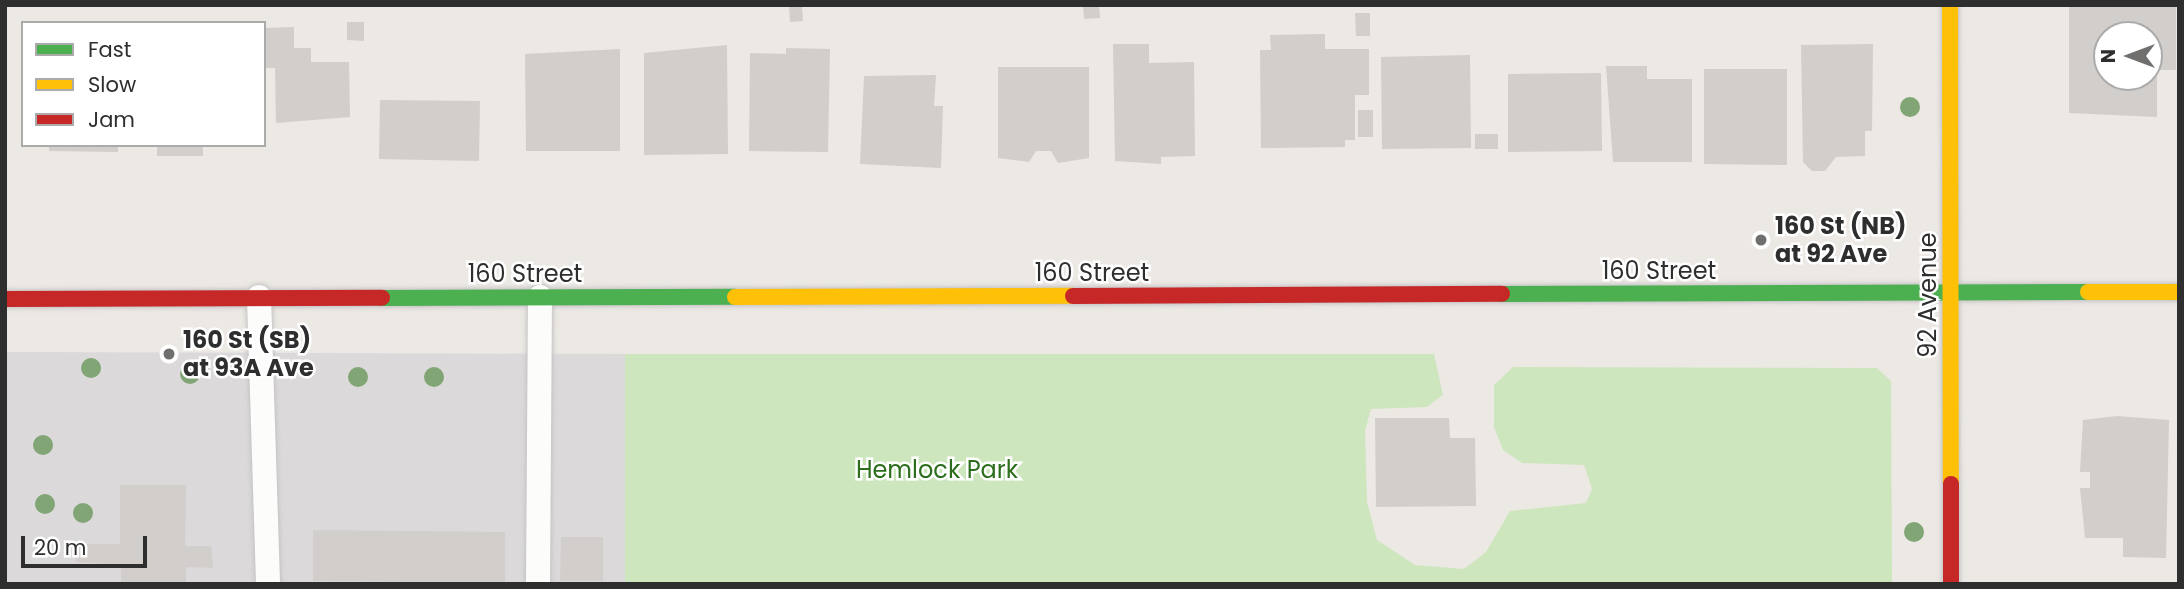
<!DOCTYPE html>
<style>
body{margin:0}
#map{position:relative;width:2184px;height:589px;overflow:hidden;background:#ece8e4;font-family:Poppins,sans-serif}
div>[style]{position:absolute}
.industrial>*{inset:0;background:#dcd9db}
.green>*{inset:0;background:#cee6be}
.building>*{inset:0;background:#d1cecb}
.roads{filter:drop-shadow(0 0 2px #c5c4c5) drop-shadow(0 0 2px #c5c4c5)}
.lane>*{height:24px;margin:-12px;padding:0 12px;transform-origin:12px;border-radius:12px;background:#fcfcfb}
.fast>*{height:16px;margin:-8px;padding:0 8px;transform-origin:8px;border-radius:8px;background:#4caf50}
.slow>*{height:16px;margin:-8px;padding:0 8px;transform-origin:8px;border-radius:8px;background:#ffc107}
.jam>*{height:16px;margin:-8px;padding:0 8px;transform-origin:8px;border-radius:8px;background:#c62828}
.trees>*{width:20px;height:20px;margin:-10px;border-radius:50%;background:#82a575}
.dots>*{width:19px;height:19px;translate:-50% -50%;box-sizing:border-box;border:4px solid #fff;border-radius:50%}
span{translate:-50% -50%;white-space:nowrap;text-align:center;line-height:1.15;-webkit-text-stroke:5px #fff;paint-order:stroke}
.poi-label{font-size:24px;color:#2e2e2e;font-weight:700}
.left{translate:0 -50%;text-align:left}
.street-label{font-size:24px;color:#2e2e2e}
.park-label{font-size:24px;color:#2c6e1b}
.frame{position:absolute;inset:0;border:7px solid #2e2e2e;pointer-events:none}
.legend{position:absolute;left:21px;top:21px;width:245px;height:126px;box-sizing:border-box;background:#fff;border:2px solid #ababab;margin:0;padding:9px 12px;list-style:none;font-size:21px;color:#2e2e2e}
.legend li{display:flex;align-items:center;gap:14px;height:35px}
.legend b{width:35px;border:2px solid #ababab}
.north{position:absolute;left:2093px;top:21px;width:70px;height:70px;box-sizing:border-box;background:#fff;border:2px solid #ababab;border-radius:50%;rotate:270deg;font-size:19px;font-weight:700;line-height:28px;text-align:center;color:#2e2e2e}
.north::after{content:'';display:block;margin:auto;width:24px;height:32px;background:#706f6e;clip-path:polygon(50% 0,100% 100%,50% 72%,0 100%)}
.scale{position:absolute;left:21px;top:536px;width:126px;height:32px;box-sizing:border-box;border:4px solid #2e2e2e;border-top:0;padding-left:9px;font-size:21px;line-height:24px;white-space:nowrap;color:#2e2e2e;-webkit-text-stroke:5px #fff;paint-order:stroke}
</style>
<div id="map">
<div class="industrial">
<div style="clip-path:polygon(5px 352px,625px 354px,625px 584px,5px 584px)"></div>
</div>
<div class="green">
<div style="clip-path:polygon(625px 354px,1434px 354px,1443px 395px,1427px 407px,1371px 409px,1365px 431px,1367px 502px,1377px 540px,1415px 565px,1464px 569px,1486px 552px,1510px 511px,1586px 503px,1592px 489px,1584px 465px,1522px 463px,1503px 450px,1494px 427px,1494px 385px,1513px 367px,1877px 368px,1891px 381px,1892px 584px,625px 584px)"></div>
</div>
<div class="building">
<div style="clip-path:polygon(1083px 5px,1099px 5px,1100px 18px,1084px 19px)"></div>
<div style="clip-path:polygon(evenodd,2069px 5px,2176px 5px,2176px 70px,2157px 70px,2157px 117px,2069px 113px,2069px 5px,2107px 35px,2149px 35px,2149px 77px,2107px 77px,2107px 35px)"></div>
<div style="clip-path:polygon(789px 7px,802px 7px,803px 21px,790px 22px)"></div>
<div style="clip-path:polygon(1355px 13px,1370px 13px,1370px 36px,1356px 36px)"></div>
<div style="clip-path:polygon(347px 22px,364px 22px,364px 41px,347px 40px)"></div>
<div style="clip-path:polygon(294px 27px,294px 48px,311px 48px,311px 62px,349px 62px,350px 117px,276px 123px,275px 68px,264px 68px,264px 28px)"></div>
<div style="clip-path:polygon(1325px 34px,1325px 49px,1369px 49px,1369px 95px,1355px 95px,1355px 140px,1345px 140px,1345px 147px,1261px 148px,1260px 50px,1271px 50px,1270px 35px)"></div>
<div style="clip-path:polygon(1113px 44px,1149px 44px,1149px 63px,1194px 62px,1195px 156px,1161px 157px,1161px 164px,1115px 161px)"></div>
<div style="clip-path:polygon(1873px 44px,1872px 131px,1865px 131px,1865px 156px,1836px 157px,1825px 171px,1812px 171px,1803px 162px,1801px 45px)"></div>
<div style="clip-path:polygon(727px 45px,728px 154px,644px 155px,644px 53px)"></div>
<div style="clip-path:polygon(786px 48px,830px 49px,828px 152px,749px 151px,750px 53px,786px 54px)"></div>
<div style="clip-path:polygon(620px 49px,620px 151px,526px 151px,525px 54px)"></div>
<div style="clip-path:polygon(1470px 55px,1471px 148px,1382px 149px,1381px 57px)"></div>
<div style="clip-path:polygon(1606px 66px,1647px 66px,1647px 79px,1692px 79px,1692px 162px,1613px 162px)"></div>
<div style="clip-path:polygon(998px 67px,1089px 67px,1089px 158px,1058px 163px,1051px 151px,1036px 151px,1029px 162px,998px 158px)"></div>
<div style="clip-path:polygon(1704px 69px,1787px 69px,1787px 165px,1704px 164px)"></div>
<div style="clip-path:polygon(1601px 73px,1602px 151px,1508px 152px,1508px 74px)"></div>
<div style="clip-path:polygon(936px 75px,934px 106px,943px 106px,941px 168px,860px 164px,864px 76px)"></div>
<div style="clip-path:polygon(380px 100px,480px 101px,479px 161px,379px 159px)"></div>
<div style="clip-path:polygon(1358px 110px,1373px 110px,1373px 137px,1358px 137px)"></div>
<div style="clip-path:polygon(1475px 134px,1498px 134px,1498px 149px,1475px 149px)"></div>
<div style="clip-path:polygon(49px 145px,118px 145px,118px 152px,49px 151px)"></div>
<div style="clip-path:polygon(157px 145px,203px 145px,203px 156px,157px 156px)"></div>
<div style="clip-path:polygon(2117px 416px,2169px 420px,2166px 558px,2123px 557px,2123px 538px,2085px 538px,2080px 488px,2090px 488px,2090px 472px,2080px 472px,2083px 420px)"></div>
<div style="clip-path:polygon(1375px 418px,1449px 418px,1450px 438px,1475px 438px,1476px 506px,1376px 507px)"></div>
<div style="clip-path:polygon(120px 485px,186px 485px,185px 546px,211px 546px,213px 568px,186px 567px,186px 584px,121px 584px,121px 565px,76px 562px,75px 547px,83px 544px,120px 544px)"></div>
<div style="clip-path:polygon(313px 530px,505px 532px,505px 583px,313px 581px)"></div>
<div style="clip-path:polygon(561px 537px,603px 537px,603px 581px,560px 581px)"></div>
</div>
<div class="roads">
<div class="lane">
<div style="left:259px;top:297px;width:287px;rotate:88.2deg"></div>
<div style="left:538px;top:584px;width:287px;rotate:-89.6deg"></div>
</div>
<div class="fast">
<div style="left:1502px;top:294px;width:586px;rotate:-0.2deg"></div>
<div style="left:382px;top:298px;width:353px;rotate:-0.2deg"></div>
</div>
<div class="slow">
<div style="left:1950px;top:5px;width:479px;rotate:89.9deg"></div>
<div style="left:2088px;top:292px;width:91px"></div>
<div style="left:735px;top:297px;width:338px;rotate:-0.2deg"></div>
</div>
<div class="jam">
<div style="left:1073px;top:296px;width:429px;rotate:-0.3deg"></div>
<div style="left:5px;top:299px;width:377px;rotate:-0.2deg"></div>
<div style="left:1951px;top:484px;width:100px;rotate:90deg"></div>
</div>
</div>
<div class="trees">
<div style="left:1910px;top:107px"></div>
<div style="left:91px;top:368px"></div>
<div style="left:190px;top:374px"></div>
<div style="left:358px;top:377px"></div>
<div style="left:434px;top:377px"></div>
<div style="left:43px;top:445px"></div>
<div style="left:45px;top:504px"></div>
<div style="left:83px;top:513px"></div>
<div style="left:1914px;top:532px"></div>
</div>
<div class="dots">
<div style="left:1761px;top:240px;background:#706f6e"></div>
<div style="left:169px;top:354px;background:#706f6e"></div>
</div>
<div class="poi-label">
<span class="left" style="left:1775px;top:240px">160 St (NB)<br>at 92 Ave</span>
<span class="left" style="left:183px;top:354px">160 St (SB)<br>at 93A Ave</span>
</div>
<div class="street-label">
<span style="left:1659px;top:271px">160 Street</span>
<span style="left:1092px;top:273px">160 Street</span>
<span style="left:525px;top:274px">160 Street</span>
<span style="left:1928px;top:295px;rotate:-90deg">92 Avenue</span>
</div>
<div class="park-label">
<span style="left:937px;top:470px">Hemlock Park</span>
</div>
<div class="frame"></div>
<ul class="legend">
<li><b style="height:9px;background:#4caf50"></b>Fast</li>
<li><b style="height:9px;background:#ffc107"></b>Slow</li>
<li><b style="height:9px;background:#c62828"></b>Jam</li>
</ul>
<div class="north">N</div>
<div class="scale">20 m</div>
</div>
